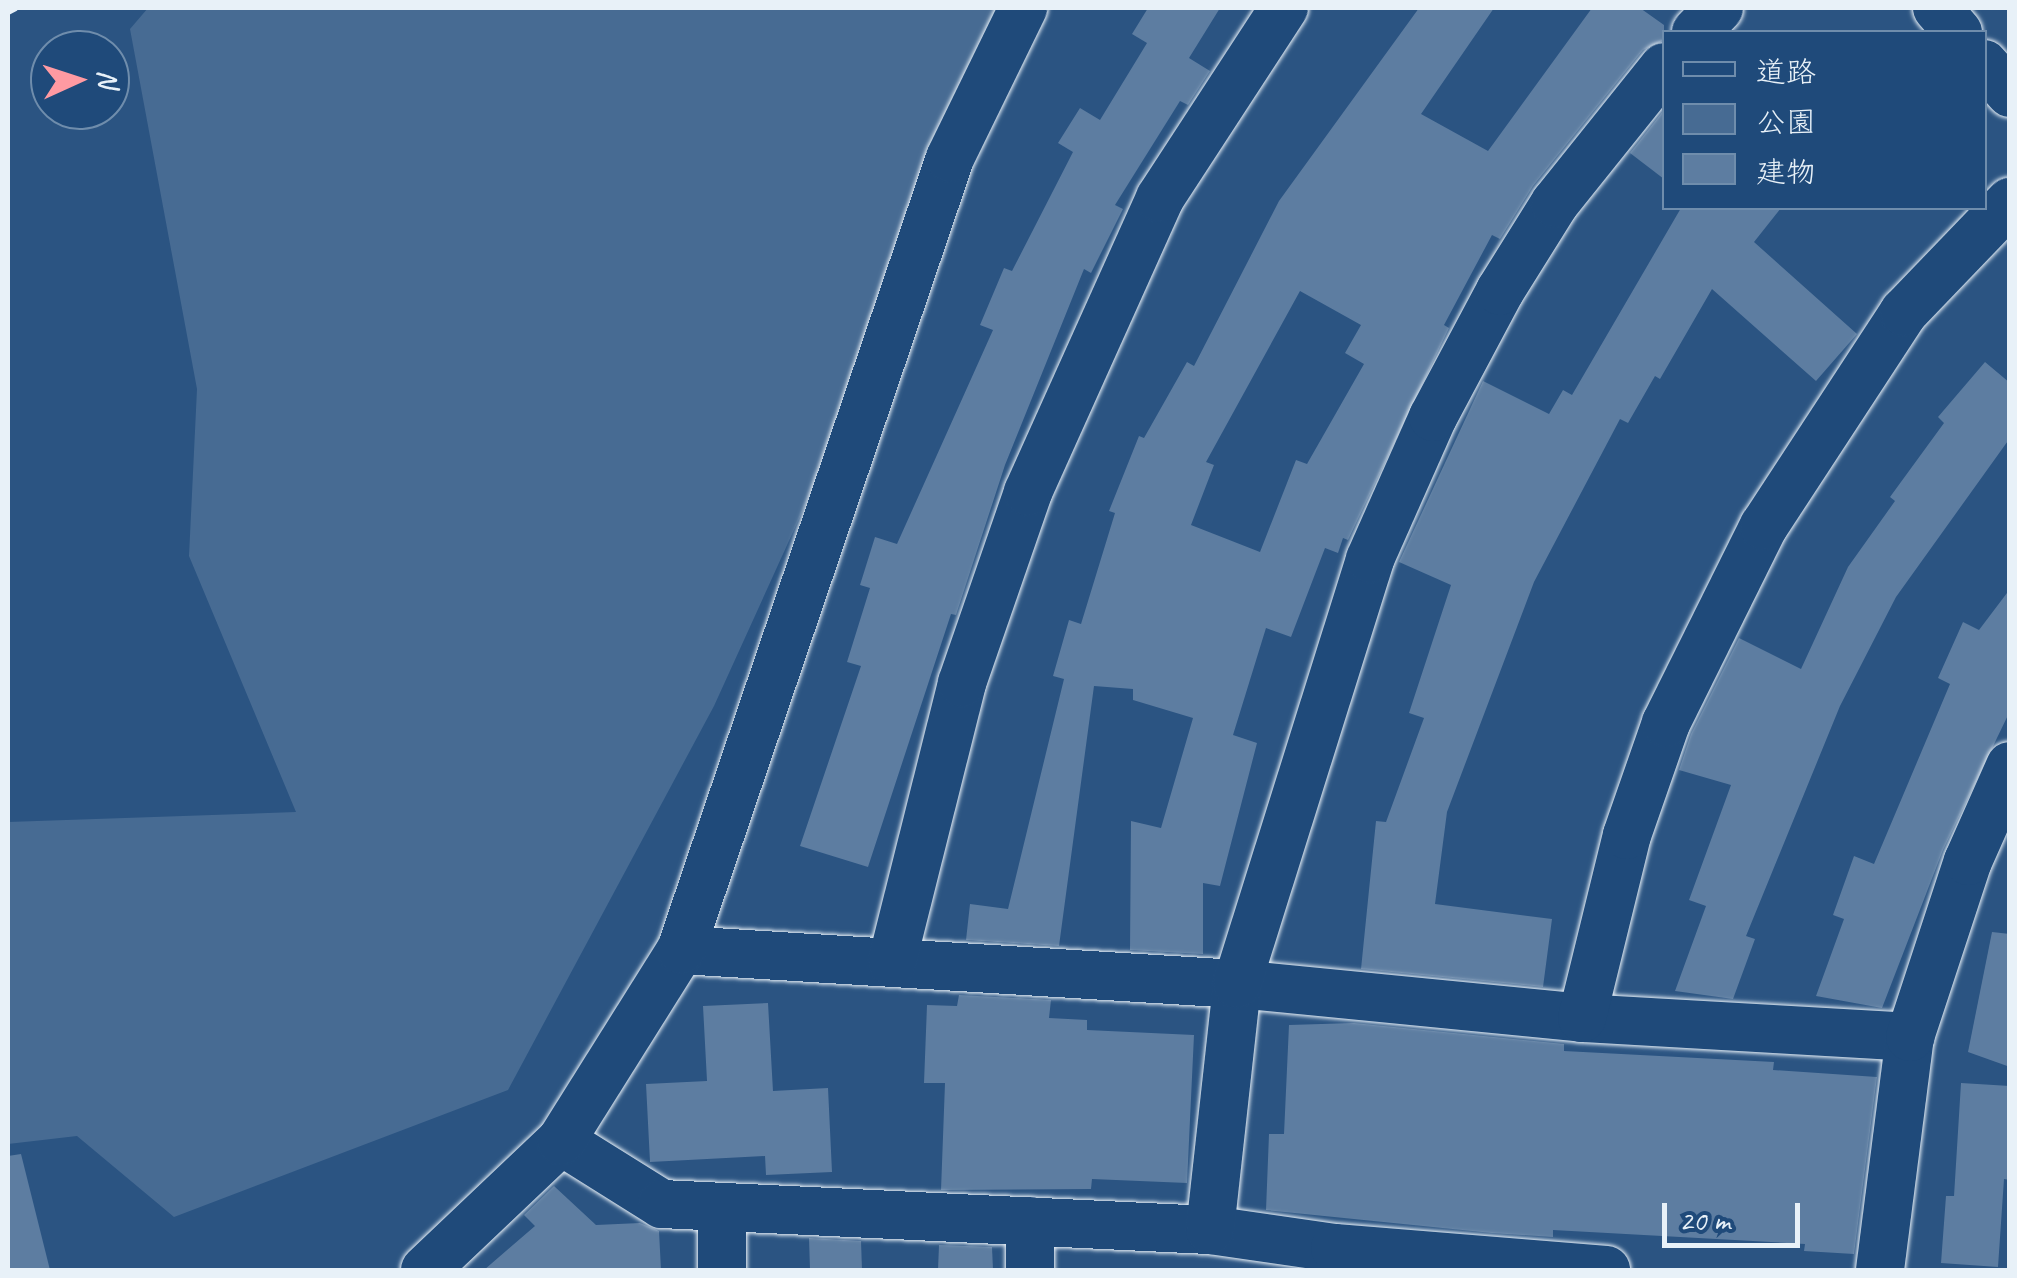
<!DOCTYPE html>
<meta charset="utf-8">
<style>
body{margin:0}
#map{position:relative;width:2017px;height:1278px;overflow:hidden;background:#2b5482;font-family:Caveat,"Klee One",sans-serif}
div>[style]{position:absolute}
.green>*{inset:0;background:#476b93}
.building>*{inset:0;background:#5d7da1}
.path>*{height:6px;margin-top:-3px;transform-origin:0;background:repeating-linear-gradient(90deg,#e8f1f8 0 10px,transparent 0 18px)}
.roads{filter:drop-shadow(0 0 2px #e8f1f8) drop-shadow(0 0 2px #e8f1f8)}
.street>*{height:48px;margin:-24px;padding:0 24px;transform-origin:24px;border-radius:24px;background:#1f4a7a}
span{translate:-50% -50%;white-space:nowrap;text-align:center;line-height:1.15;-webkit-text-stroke:8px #1f4a7a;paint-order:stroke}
.frame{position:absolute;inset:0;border:10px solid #e8f1f8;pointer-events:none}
.legend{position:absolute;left:1662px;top:30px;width:325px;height:180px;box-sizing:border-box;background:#1f4a7a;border:2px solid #6f8dac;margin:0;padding:12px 18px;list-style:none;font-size:30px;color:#e8f1f8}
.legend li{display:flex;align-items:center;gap:20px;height:50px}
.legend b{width:50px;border:2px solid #6f8dac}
.north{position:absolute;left:30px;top:30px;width:100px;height:100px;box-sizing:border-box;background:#1f4a7a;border:2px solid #6f8dac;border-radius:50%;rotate:87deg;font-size:28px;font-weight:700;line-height:40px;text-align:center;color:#e8f1f8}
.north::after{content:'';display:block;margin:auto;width:35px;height:45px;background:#ff9aa2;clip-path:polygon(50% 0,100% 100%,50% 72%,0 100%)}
.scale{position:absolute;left:1662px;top:1203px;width:138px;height:45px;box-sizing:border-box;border:5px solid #e8f1f8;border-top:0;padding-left:12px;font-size:30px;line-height:35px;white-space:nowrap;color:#e8f1f8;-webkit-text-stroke:8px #1f4a7a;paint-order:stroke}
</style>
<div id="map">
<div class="green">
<div style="clip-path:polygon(148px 8px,1031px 8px,714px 706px,508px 1090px,174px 1217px,77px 1136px,8px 1144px,8px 822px,296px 812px,189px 556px,197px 389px,130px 29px)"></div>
</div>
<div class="building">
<div style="clip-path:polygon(1148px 8px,1220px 8px,1189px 58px,1210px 71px,1188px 105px,1180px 101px,1115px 205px,1123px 209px,1091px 273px,1084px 269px,1005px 465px,956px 615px,951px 614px,868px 867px,800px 846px,861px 666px,847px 662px,870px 588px,860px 585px,875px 537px,897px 544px,993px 330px,980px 325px,1004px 268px,1012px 271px,1073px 152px,1058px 143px,1080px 108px,1100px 120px,1147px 43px,1132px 34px)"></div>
<div style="clip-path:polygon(evenodd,1419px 8px,1494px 8px,1421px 114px,1488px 151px,1592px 8px,1640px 8px,1664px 25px,1664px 40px,1643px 50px,1533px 186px,1500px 239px,1492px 235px,1444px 325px,1449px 328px,1348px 540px,1343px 538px,1338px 553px,1325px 548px,1291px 637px,1266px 628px,1233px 735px,1257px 743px,1220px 886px,1203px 883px,1203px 954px,1130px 950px,1131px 821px,1161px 828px,1193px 718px,1133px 700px,1133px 689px,1094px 686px,1059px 946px,966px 940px,970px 904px,1008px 909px,1064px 679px,1053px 676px,1069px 620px,1081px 624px,1115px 513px,1109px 511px,1139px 436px,1144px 438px,1187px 362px,1194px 366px,1279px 201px,1419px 8px,1300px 291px,1361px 325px,1345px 353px,1364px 364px,1307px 464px,1296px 460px,1260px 552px,1191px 525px,1214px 465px,1206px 462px,1300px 291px)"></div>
<div style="clip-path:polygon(1664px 110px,1664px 179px,1630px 153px)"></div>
<div style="clip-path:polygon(1681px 208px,1781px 208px,1754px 242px,1857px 334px,1816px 381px,1712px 289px,1660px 379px,1655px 376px,1628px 423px,1620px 419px,1534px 582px,1447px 812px,1435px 904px,1552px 919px,1543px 987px,1361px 969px,1376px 821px,1386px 822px,1424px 718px,1409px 713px,1451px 585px,1399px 562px,1483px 381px,1549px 414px,1563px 390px,1572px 395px)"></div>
<div style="clip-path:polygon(1985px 362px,2010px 383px,2010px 438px,1896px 597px,1840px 706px,1746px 936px,1755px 939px,1733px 999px,1675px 991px,1706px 906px,1689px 900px,1731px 785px,1679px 770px,1691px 734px,1739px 638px,1801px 669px,1848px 567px,1895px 501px,1890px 497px,1944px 423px,1938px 417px)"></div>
<div style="clip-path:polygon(2010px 589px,2010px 711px,1943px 850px,1882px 1008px,1816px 996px,1844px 919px,1833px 915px,1854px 856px,1874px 864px,1950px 684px,1938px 678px,1963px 622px,1979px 630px)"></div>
<div style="clip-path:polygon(1992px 932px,2010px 934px,2010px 1067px,1968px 1052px)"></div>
<div style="clip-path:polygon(959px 995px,1051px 1000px,1049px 1018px,1087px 1020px,1087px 1030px,1194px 1035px,1187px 1183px,1092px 1179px,1091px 1189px,941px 1190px,945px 1083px,924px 1083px,927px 1005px,957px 1006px)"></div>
<div style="clip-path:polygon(768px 1003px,773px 1091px,828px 1088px,832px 1172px,766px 1175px,765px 1156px,650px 1162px,646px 1084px,707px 1081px,703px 1006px)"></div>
<div style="clip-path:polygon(1354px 1023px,1564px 1044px,1564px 1051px,1774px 1062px,1773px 1070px,1877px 1077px,1854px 1254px,1804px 1251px,1805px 1244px,1553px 1230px,1553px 1237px,1492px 1233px,1266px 1210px,1269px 1134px,1284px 1134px,1289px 1025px)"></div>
<div style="clip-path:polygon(1961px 1083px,2010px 1086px,2010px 1180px,2004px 1179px,1998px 1267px,1941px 1263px,1946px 1196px,1954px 1196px)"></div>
<div style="clip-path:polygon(21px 1154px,50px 1270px,8px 1270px,8px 1156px)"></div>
<div style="clip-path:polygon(554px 1186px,596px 1225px,640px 1223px,659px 1231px,661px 1270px,484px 1270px,535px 1226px,524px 1215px)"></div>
<div style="clip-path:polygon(809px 1238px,861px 1241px,862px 1270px,810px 1270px)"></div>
<div style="clip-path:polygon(939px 1245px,992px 1247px,993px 1270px,938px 1270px)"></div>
</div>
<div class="path">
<div style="left:8px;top:12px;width:9px;rotate:-27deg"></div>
</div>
<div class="roads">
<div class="street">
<div style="left:1937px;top:8px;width:32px;rotate:49deg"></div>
<div style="left:1696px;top:32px;width:33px;rotate:-46deg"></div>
<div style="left:1984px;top:64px;width:39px;rotate:48deg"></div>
<div style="left:681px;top:950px;width:557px;rotate:3.5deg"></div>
<div style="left:1237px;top:984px;width:347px;rotate:5.6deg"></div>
<div style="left:1582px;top:1018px;width:329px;rotate:3.3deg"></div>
<div style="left:892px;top:962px;width:288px;rotate:-75.9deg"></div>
<div style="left:962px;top:683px;width:202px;rotate:-70.9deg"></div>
<div style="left:1028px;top:492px;width:322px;rotate:-65.8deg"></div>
<div style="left:1160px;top:198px;width:227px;rotate:-56.9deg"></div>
<div style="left:1582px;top:1018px;width:188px;rotate:-76.2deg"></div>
<div style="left:1627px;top:835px;width:119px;rotate:-70.8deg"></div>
<div style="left:1666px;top:723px;width:220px;rotate:-63.6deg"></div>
<div style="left:1764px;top:526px;width:256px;rotate:-56.8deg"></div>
<div style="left:1904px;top:312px;width:153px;rotate:-46.1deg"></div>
<div style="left:561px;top:1141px;width:119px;rotate:32deg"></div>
<div style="left:662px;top:1204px;width:549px;rotate:2.72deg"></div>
<div style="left:1210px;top:1230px;width:126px;rotate:8.2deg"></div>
<div style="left:1335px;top:1248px;width:272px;rotate:4.6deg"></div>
<div style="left:1210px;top:1230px;width:247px;rotate:-83.7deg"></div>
<div style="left:1237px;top:984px;width:445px;rotate:-72.6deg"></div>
<div style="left:1370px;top:559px;width:155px;rotate:-66.1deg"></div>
<div style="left:1433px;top:417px;width:143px;rotate:-62deg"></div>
<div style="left:1500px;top:291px;width:104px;rotate:-58deg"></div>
<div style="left:1555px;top:203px;width:174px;rotate:-51.3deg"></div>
<div style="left:425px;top:1270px;width:187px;rotate:-43.5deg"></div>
<div style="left:561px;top:1141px;width:226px;rotate:-57.9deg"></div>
<div style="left:681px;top:950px;width:836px;rotate:-71.24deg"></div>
<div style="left:950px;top:158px;width:167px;rotate:-64deg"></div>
<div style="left:722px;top:1270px;width:63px;rotate:-90deg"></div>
<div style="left:1030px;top:1270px;width:49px;rotate:-90deg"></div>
<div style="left:1880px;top:1270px;width:235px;rotate:-82.7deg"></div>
<div style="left:1910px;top:1037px;width:185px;rotate:-71.8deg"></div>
<div style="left:1968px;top:861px;width:104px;rotate:-66.1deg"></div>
</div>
</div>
<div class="frame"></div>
<ul class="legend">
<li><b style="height:12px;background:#1f4a7a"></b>道路</li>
<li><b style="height:28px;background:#476b93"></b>公園</li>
<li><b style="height:28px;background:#5d7da1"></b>建物</li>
</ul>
<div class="north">N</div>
<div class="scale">20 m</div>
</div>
